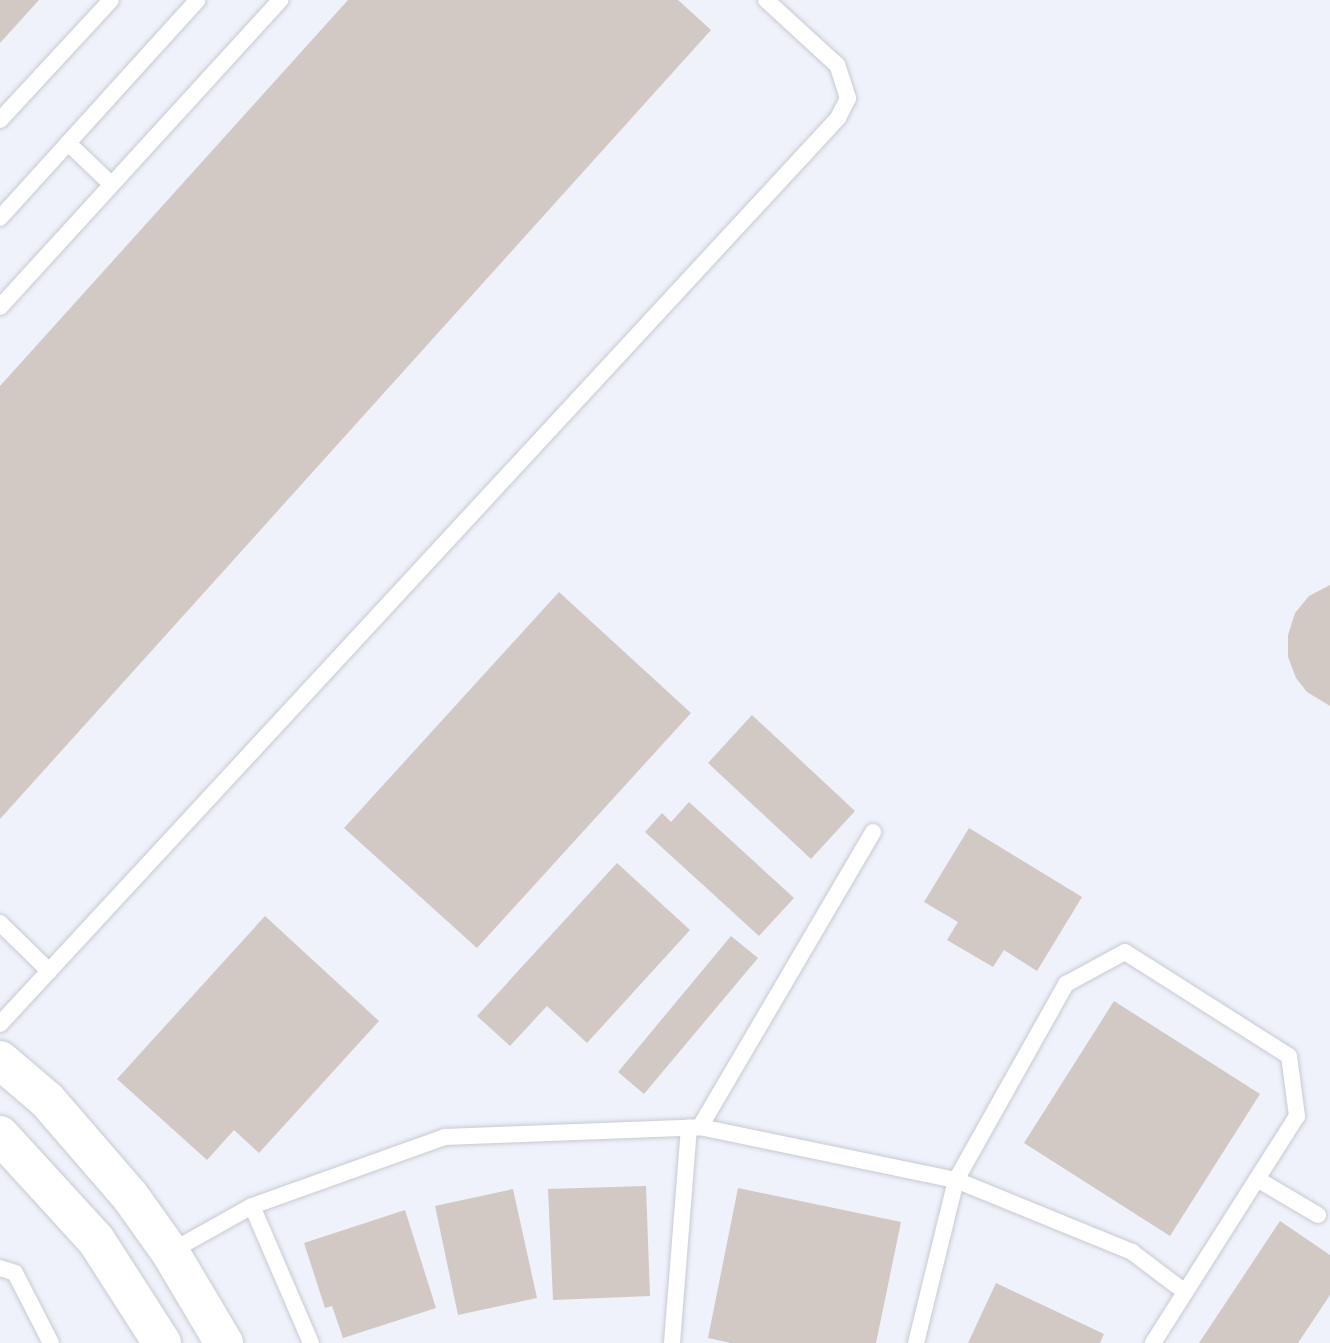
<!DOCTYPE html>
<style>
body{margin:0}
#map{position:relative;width:1330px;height:1343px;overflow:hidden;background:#eff2fb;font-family:Cabin,sans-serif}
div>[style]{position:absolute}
.building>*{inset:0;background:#d2c9c4}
.roads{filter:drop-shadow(0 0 2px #c7cad2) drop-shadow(0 0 2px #c7cad2)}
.service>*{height:16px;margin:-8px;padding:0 8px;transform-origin:8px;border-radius:8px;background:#fff}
.secondary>*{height:38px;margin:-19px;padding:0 19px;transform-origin:19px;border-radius:19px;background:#fff}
span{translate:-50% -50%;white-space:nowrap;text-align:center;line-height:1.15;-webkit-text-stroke:7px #fff;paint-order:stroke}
</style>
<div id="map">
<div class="building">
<div style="clip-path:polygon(0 0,39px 0,0 43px)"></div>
<div style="clip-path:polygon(348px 0,678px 0,711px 30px,0 819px,0 386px)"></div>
<div style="clip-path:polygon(1330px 585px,1330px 706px,1307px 692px,1296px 678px,1288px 657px,1288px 635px,1295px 613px,1309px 596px)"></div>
<div style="clip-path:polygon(559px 592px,691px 713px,477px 948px,344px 828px)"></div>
<div style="clip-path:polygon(752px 715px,855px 811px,811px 859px,708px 763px)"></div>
<div style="clip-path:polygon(689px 802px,794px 898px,759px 936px,645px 832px,662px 813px,671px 822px)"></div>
<div style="clip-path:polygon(969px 828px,1082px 897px,1037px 971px,1004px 950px,993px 967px,947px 940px,958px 922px,924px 902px)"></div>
<div style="clip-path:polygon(617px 863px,690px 930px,587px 1043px,547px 1006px,510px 1046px,477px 1016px)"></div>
<div style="clip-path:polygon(265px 916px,379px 1021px,259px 1153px,234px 1130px,207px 1160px,117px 1079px)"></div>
<div style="clip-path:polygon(731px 936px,758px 958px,644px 1094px,618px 1072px)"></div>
<div style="clip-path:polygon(1114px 1001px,1260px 1094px,1170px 1236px,1024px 1143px)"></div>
<div style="clip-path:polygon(646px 1186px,650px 1296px,553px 1300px,548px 1189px)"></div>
<div style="clip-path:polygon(738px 1188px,901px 1222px,876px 1343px,731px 1343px,708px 1338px)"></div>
<div style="clip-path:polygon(513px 1189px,537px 1298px,458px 1315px,435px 1206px)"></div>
<div style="clip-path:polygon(405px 1210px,436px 1308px,343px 1338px,332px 1306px,325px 1308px,304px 1243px)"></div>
<div style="clip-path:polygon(1280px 1221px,1330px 1255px,1330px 1295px,1298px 1343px,1199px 1343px)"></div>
<div style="clip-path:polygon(996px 1283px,1104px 1334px,1100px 1343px,968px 1343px)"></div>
</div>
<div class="roads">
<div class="service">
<div style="left:0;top:120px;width:163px;rotate:-47.2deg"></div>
<div style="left:68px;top:143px;width:59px;rotate:43.6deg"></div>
<div style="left:0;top:218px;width:294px;rotate:-47.8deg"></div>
<div style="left:0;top:307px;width:416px;rotate:-47.6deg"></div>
<div style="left:0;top:923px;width:69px;rotate:44.4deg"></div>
<div style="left:0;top:1024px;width:1234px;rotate:-47.23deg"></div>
<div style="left:838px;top:118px;width:22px;rotate:-63deg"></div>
<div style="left:848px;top:98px;width:35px;rotate:-108deg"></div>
<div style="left:837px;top:65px;width:96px;rotate:-137.5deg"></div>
<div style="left:700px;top:1127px;width:261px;rotate:11.7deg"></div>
<div style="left:956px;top:1180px;width:225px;rotate:-60.7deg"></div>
<div style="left:1066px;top:984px;width:67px;rotate:-28.5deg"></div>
<div style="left:1125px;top:952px;width:194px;rotate:32.4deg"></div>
<div style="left:1289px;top:1056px;width:61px;rotate:82.4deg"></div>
<div style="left:1297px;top:1116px;width:269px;rotate:122.4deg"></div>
<div style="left:1257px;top:1179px;width:71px;rotate:30.5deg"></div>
<div style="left:252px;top:1206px;width:149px;rotate:66.7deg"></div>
<div style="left:170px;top:1252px;width:94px;rotate:-29.3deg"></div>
<div style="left:252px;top:1206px;width:205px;rotate:-19.7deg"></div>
<div style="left:445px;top:1137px;width:255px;rotate:-2.2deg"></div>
<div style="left:700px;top:1127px;width:342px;rotate:-59.6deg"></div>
<div style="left:0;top:1268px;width:16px;rotate:18deg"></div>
<div style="left:15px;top:1273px;width:79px;rotate:62.8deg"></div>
<div style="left:672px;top:1343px;width:216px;rotate:-85.5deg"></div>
<div style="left:916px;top:1343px;width:168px;rotate:-76.2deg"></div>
<div style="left:956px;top:1180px;width:190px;rotate:22.2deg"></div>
<div style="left:1132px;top:1252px;width:66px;rotate:37deg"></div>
</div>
<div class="secondary">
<div style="left:0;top:1060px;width:62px;rotate:40.4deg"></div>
<div style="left:47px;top:1100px;width:127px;rotate:49.2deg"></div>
<div style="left:130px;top:1196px;width:69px;rotate:54.5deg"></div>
<div style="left:170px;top:1252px;width:106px;rotate:59.3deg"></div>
<div style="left:0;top:1135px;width:142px;rotate:47.6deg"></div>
<div style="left:96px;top:1240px;width:122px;rotate:57.3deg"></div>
</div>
</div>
</div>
